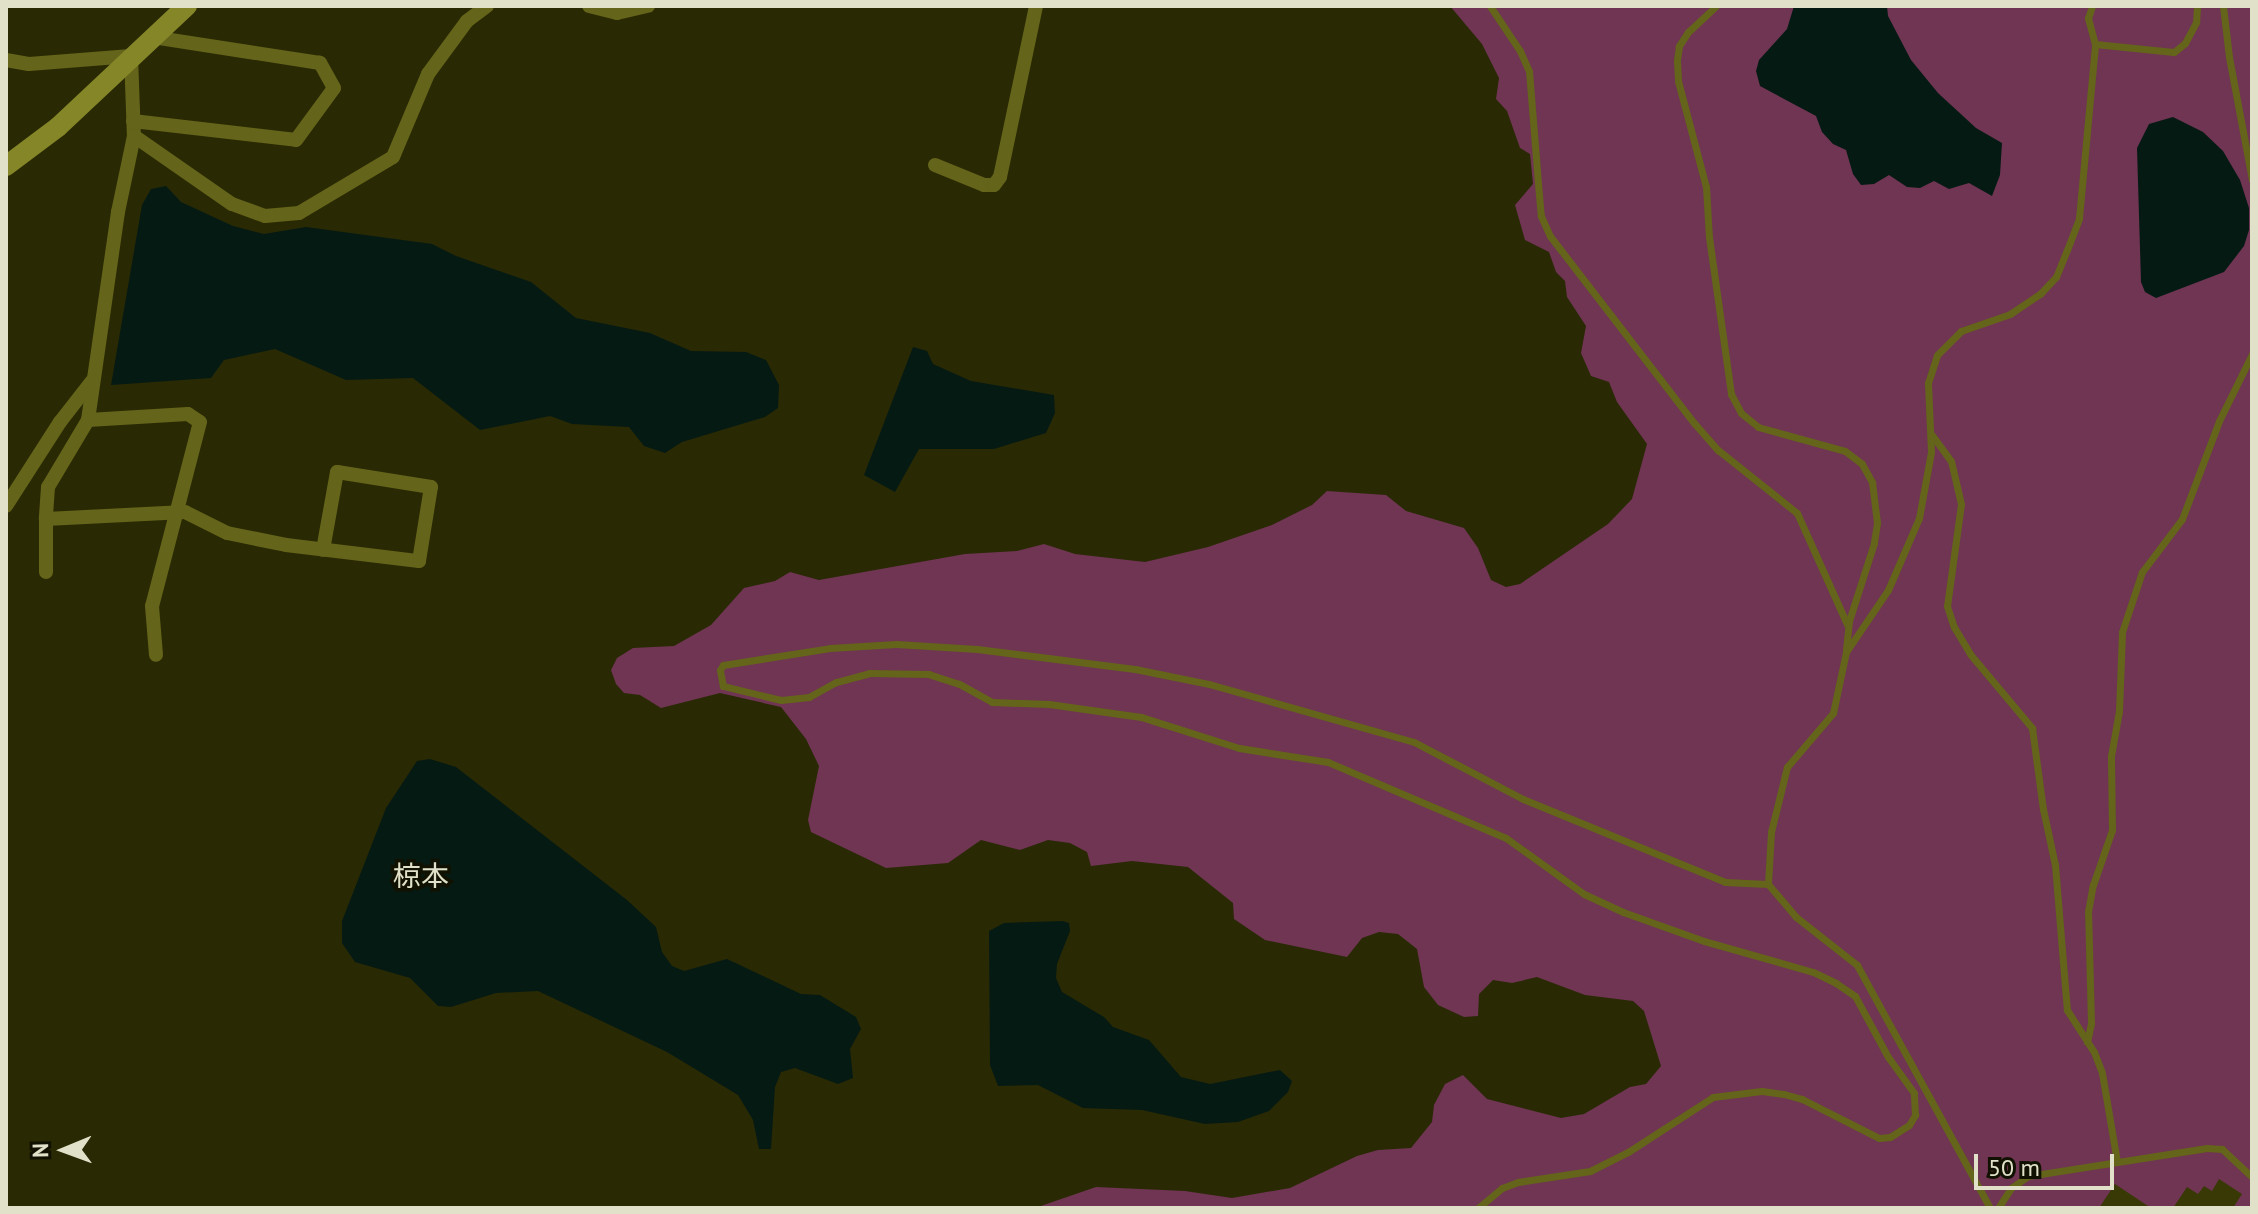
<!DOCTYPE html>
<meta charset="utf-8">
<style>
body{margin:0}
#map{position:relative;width:2258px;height:1214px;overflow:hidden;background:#292904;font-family:"PT Sans","Noto Sans JP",sans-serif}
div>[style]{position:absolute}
.green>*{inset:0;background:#6f3553}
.water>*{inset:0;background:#061a14}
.building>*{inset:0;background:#393906}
.lane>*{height:7px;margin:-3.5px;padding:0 3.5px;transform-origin:3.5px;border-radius:3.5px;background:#64641a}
.street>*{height:14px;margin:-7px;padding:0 7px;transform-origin:7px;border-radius:7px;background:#64641a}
.secondary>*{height:20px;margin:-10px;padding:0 10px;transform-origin:10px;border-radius:10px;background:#858628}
span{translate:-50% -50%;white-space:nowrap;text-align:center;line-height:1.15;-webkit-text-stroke:7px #111101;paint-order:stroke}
.quarter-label{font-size:28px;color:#e0e1c8}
.frame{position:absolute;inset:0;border:8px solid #e0e1c8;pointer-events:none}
.north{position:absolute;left:24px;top:1110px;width:80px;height:80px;-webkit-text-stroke:6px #111101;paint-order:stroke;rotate:269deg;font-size:22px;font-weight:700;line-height:32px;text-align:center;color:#e0e1c8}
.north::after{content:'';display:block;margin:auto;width:28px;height:36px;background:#e0e1c8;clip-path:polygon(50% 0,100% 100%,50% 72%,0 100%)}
.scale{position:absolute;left:1974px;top:1154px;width:140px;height:36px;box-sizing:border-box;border:4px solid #e0e1c8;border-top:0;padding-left:10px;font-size:24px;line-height:28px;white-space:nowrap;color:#e0e1c8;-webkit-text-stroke:6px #111101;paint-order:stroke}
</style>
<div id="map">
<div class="green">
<div style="clip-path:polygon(1450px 6px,2252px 6px,2252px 1208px,1035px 1208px,1096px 1187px,1185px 1191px,1232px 1198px,1290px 1188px,1357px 1156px,1378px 1150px,1411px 1148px,1432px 1122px,1434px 1105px,1445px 1084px,1463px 1075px,1487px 1099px,1561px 1118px,1584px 1114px,1630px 1087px,1646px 1084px,1661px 1066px,1644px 1011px,1633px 1001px,1585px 995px,1537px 977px,1512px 983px,1493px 980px,1479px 994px,1478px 1016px,1464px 1017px,1438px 1005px,1424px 987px,1417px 949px,1398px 934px,1379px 932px,1362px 938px,1347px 957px,1265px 940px,1234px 919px,1233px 903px,1188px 867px,1132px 861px,1091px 866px,1087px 852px,1070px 843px,1048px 840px,1020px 850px,981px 840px,948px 863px,886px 868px,811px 832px,808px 820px,819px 766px,806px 739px,781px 707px,720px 693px,661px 708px,640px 695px,624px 693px,616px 684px,611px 670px,617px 658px,633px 648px,674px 646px,711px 625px,744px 588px,775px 581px,790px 572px,819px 580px,965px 554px,1017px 551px,1044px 544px,1075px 554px,1145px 562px,1208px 547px,1272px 525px,1312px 505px,1327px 491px,1386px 495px,1406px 511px,1464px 528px,1478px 548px,1491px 580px,1506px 587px,1520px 584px,1608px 524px,1632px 499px,1647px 444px,1617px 402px,1609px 382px,1591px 376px,1581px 353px,1586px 326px,1567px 297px,1565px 281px,1556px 272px,1549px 252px,1525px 240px,1515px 205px,1533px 184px,1530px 154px,1520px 148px,1507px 111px,1496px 99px,1499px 78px,1482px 44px)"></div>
</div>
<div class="water">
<div style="clip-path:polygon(1794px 6px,1887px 6px,1888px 16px,1911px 60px,1938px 93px,1976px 128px,2002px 143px,2000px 175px,1992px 196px,1969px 183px,1949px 189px,1934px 181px,1920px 188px,1907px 187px,1889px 175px,1874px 184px,1861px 185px,1853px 174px,1846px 150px,1833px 144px,1822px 132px,1816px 116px,1760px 86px,1756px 71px,1759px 60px,1787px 29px)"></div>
<div style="clip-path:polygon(2173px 117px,2203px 132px,2223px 151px,2240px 180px,2249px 208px,2249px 230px,2244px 246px,2224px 272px,2156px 298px,2145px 292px,2141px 282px,2137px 148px,2149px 124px)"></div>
<div style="clip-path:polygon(166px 186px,181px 202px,233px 226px,264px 234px,306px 227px,432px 244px,456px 256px,531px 282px,576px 318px,650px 333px,691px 351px,746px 352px,766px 360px,779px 385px,778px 408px,765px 417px,682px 442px,665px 453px,644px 446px,629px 427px,572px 424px,550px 416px,480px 430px,413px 378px,346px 380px,275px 349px,224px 360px,211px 378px,111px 385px,142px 205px,151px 189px)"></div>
<div style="clip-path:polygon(913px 347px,927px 351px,933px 364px,971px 381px,1054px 395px,1055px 413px,1046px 433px,994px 449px,919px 449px,895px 492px,864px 475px)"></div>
<div style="clip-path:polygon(430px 759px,456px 767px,627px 900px,656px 927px,662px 952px,672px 966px,684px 971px,727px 959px,801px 994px,820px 995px,856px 1017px,861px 1029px,850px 1049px,853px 1078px,838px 1084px,795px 1068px,781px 1072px,775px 1087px,771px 1149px,759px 1149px,753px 1120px,738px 1095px,667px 1052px,538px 991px,496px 993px,451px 1007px,438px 1006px,410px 978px,355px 962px,342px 943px,342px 921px,386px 808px,417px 761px)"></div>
<div style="clip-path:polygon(1063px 921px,1069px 923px,1070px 931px,1057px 964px,1056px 978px,1062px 992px,1104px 1017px,1113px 1027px,1149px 1040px,1181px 1077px,1210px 1084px,1280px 1070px,1292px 1081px,1288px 1092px,1269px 1111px,1238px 1122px,1205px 1124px,1142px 1110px,1083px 1108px,1038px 1085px,998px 1086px,990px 1065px,989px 931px,1004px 923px)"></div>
</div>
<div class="building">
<div style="clip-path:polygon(2219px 1179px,2242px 1194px,2233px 1208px,2173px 1208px,2187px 1187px,2198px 1194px,2204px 1186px,2212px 1191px)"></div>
<div style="clip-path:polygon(2115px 1184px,2151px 1208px,2099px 1208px)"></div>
</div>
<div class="lane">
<div style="left:1490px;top:6px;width:54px;rotate:56.3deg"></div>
<div style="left:1520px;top:51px;width:22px;rotate:66deg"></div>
<div style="left:1529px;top:71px;width:124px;rotate:85.4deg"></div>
<div style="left:1539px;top:195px;width:21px;rotate:85deg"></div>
<div style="left:1541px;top:216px;width:22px;rotate:66deg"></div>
<div style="left:1550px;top:236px;width:237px;rotate:52.4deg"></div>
<div style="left:1695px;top:424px;width:35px;rotate:49deg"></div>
<div style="left:1718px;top:450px;width:101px;rotate:38.6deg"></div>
<div style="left:1797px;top:513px;width:122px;rotate:65.8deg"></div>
<div style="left:1716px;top:6px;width:38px;rotate:137deg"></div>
<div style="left:1688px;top:32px;width:17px;rotate:123deg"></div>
<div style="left:1679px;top:46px;width:15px;rotate:98deg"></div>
<div style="left:1677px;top:61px;width:20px;rotate:87deg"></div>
<div style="left:1678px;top:81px;width:110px;rotate:75.2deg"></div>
<div style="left:1706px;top:187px;width:50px;rotate:86.6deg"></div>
<div style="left:1709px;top:237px;width:159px;rotate:82deg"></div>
<div style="left:1731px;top:394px;width:21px;rotate:62deg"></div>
<div style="left:1741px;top:413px;width:22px;rotate:39deg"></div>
<div style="left:1758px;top:427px;width:90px;rotate:15.4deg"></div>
<div style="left:1845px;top:451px;width:21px;rotate:37deg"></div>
<div style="left:1862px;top:464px;width:21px;rotate:61deg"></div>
<div style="left:1872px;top:482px;width:41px;rotate:83deg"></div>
<div style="left:1877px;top:523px;width:20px;rotate:99deg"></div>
<div style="left:1874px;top:543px;width:82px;rotate:107.8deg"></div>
<div style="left:1849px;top:621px;width:29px;rotate:96deg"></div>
<div style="left:2092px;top:6px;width:13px;rotate:108deg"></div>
<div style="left:2088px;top:18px;width:27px;rotate:75deg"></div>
<div style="left:2223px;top:6px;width:51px;rotate:83.3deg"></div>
<div style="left:2229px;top:57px;width:125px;rotate:79.4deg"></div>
<div style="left:1932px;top:435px;width:32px;rotate:54deg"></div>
<div style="left:1951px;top:461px;width:44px;rotate:76.9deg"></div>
<div style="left:1961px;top:504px;width:103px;rotate:97.8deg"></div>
<div style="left:1947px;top:606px;width:22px;rotate:72deg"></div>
<div style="left:1954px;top:627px;width:31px;rotate:59deg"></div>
<div style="left:1970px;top:654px;width:97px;rotate:50deg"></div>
<div style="left:2032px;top:728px;width:82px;rotate:82.3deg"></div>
<div style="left:2043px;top:809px;width:57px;rotate:77.9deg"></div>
<div style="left:2055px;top:865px;width:145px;rotate:85.3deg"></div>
<div style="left:2067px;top:1010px;width:50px;rotate:57.3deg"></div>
<div style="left:2094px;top:1052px;width:22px;rotate:69deg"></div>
<div style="left:2102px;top:1073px;width:90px;rotate:80.4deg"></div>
<div style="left:2087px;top:1042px;width:19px;rotate:-78deg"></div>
<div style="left:2091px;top:1023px;width:111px;rotate:-91.5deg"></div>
<div style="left:2088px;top:912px;width:27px;rotate:-80deg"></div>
<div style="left:2093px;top:885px;width:58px;rotate:-70.9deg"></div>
<div style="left:2112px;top:830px;width:74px;rotate:-90.8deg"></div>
<div style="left:2111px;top:756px;width:46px;rotate:-79.9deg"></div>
<div style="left:2119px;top:711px;width:79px;rotate:-87.8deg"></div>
<div style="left:2122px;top:632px;width:63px;rotate:-71.6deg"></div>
<div style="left:2142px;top:572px;width:66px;rotate:-53deg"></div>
<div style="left:2182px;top:519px;width:105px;rotate:-69.3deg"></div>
<div style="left:2219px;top:421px;width:75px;rotate:-63.8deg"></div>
<div style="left:1478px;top:1208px;width:31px;rotate:-40deg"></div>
<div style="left:1502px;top:1188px;width:17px;rotate:-21deg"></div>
<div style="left:1518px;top:1182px;width:73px;rotate:-8.7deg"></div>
<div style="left:1590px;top:1171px;width:42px;rotate:-26.6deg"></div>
<div style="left:1628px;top:1152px;width:101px;rotate:-32.9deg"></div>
<div style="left:1713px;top:1097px;width:49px;rotate:-7deg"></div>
<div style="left:1762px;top:1091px;width:22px;rotate:8deg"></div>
<div style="left:1784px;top:1094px;width:19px;rotate:16deg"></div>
<div style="left:1802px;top:1099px;width:86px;rotate:26.9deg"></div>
<div style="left:1879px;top:1138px;width:11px;rotate:-5deg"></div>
<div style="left:1890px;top:1137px;width:22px;rotate:-32deg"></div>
<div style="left:1909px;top:1125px;width:12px;rotate:-59deg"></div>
<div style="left:1915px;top:1115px;width:22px;rotate:-93deg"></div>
<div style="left:1914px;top:1093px;width:44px;rotate:-125.8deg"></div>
<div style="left:1888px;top:1057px;width:69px;rotate:-118.4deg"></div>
<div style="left:1855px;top:996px;width:23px;rotate:-146deg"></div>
<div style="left:1836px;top:983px;width:25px;rotate:-154deg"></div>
<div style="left:1813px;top:972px;width:113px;rotate:-164.1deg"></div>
<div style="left:1704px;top:941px;width:86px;rotate:-160.3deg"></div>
<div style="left:1623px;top:912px;width:43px;rotate:-155.2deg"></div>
<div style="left:1584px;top:894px;width:96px;rotate:-144.3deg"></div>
<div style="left:1506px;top:838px;width:194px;rotate:-156.9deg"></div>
<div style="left:1328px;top:762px;width:90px;rotate:-171.1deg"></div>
<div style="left:1239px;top:748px;width:103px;rotate:-162.4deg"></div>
<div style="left:1141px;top:717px;width:93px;rotate:-172deg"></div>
<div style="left:1049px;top:704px;width:57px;rotate:-178deg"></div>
<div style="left:992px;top:702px;width:38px;rotate:-151deg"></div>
<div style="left:959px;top:684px;width:32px;rotate:-162deg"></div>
<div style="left:929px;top:674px;width:59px;rotate:-179deg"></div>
<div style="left:870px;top:673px;width:35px;rotate:165deg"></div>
<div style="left:836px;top:682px;width:31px;rotate:151deg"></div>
<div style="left:809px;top:697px;width:28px;rotate:174deg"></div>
<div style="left:781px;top:700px;width:60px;rotate:-166.4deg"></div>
<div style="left:723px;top:686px;width:16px;rotate:-101deg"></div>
<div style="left:720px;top:670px;width:6px;rotate:-59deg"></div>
<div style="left:723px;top:665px;width:108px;rotate:-9deg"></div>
<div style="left:830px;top:648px;width:66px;rotate:-3.5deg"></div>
<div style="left:896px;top:644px;width:81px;rotate:3.5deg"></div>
<div style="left:977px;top:649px;width:159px;rotate:7.2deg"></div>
<div style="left:1135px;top:669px;width:76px;rotate:11.5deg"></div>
<div style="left:1209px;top:684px;width:213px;rotate:15.8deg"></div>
<div style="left:1414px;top:742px;width:123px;rotate:27.6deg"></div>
<div style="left:1523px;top:799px;width:218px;rotate:22.3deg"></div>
<div style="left:1725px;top:882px;width:43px;rotate:2.7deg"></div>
<div style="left:1990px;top:1208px;width:277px;rotate:-118.7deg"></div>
<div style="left:1857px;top:965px;width:78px;rotate:-141.8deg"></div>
<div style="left:1796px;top:917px;width:43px;rotate:-130.3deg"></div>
<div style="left:1768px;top:884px;width:52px;rotate:-86.7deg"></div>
<div style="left:1771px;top:832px;width:67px;rotate:-76.2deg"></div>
<div style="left:1787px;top:767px;width:71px;rotate:-49.6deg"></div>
<div style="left:1833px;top:713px;width:62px;rotate:-78deg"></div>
<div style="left:1846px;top:652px;width:75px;rotate:-55.9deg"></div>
<div style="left:1888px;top:590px;width:78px;rotate:-66.7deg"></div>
<div style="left:1919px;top:518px;width:67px;rotate:-79.7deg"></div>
<div style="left:1931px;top:452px;width:69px;rotate:-92.5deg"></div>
<div style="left:1928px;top:383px;width:29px;rotate:-72deg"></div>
<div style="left:1937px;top:355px;width:34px;rotate:-45deg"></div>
<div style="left:1961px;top:331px;width:52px;rotate:-19.1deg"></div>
<div style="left:2010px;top:314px;width:36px;rotate:-34deg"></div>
<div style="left:2040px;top:294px;width:23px;rotate:-47deg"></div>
<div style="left:2056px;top:277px;width:29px;rotate:-68deg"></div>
<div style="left:2067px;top:250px;width:34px;rotate:-69deg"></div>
<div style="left:2079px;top:218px;width:175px;rotate:-84.7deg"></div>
<div style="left:2095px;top:44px;width:79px;rotate:5.8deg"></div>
<div style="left:2174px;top:52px;width:14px;rotate:-39deg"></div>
<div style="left:2185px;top:43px;width:24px;rotate:-62deg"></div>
<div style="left:2196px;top:22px;width:16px;rotate:-86deg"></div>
<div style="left:1998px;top:1208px;width:24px;rotate:-57deg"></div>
<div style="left:2011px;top:1188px;width:21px;rotate:-35deg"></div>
<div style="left:2028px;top:1176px;width:181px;rotate:-8.9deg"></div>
<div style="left:2207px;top:1148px;width:15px;rotate:4deg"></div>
<div style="left:2222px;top:1149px;width:41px;rotate:43deg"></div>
</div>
<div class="street">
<div style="left:589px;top:6px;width:29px;rotate:14deg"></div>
<div style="left:617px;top:13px;width:32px;rotate:-13deg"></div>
<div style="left:6px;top:60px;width:23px;rotate:10deg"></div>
<div style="left:29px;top:64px;width:102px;rotate:-4.5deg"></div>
<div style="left:131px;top:56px;width:80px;rotate:87.9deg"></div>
<div style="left:134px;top:136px;width:78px;rotate:101.9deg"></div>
<div style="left:118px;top:212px;width:210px;rotate:98.2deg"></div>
<div style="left:88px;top:420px;width:78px;rotate:120.8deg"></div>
<div style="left:48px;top:487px;width:32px;rotate:94deg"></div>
<div style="left:46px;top:519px;width:139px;rotate:-2.9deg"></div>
<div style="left:185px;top:512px;width:47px;rotate:26.6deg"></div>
<div style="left:227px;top:533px;width:60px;rotate:11.5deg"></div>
<div style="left:286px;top:545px;width:134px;rotate:6.9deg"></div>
<div style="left:419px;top:561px;width:75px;rotate:-80.8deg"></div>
<div style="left:431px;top:487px;width:95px;rotate:-170.9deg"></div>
<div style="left:337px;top:472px;width:79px;rotate:100.2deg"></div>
<div style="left:133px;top:121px;width:164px;rotate:6.6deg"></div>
<div style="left:296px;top:140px;width:64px;rotate:-53.8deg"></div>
<div style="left:334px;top:88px;width:29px;rotate:-119deg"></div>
<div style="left:320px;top:63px;width:169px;rotate:-171.2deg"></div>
<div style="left:134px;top:136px;width:119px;rotate:34.8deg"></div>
<div style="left:232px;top:204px;width:35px;rotate:20deg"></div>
<div style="left:265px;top:216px;width:34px;rotate:-5deg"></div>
<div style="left:299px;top:213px;width:109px;rotate:-30.8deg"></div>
<div style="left:393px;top:157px;width:90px;rotate:-67.1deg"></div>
<div style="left:428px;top:74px;width:66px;rotate:-53.7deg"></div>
<div style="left:467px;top:21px;width:25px;rotate:-37deg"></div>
<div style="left:935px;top:165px;width:53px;rotate:22.2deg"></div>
<div style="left:984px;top:185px;width:10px"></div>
<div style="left:994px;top:185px;width:10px;rotate:-53deg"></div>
<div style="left:1000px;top:177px;width:175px;rotate:-78.1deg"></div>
<div style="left:88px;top:420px;width:100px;rotate:-3.4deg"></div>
<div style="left:188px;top:414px;width:14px;rotate:34deg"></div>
<div style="left:200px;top:422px;width:190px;rotate:104.6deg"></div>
<div style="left:152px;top:606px;width:49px;rotate:85.3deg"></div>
<div style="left:6px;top:506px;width:100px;rotate:-57.3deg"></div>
<div style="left:60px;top:422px;width:52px;rotate:-52deg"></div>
<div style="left:46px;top:519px;width:53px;rotate:90deg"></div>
</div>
<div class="secondary">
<div style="left:6px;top:166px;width:65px;rotate:-36.9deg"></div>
<div style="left:58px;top:127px;width:177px;rotate:-43.2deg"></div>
</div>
<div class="quarter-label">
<span style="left:421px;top:876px">椋本</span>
</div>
<div class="frame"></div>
<div class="north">N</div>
<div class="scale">50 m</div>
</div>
